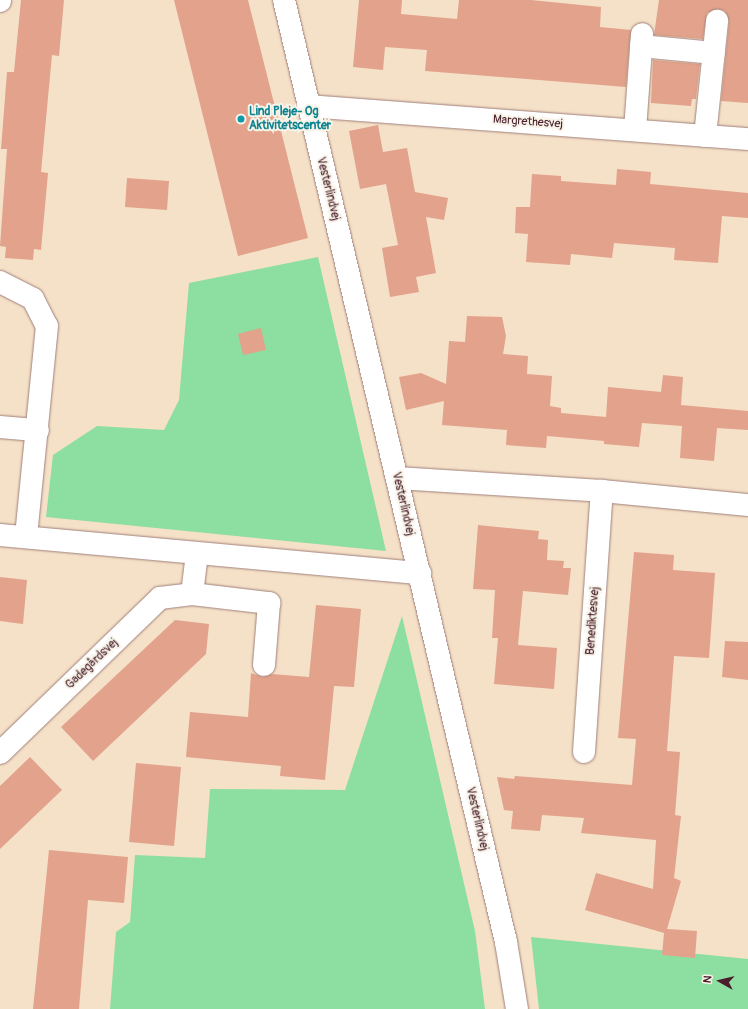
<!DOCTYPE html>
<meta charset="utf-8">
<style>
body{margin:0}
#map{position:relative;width:748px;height:1009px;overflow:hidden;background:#f5e0c8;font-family:Pangolin,sans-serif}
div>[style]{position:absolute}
.green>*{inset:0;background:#8cdfa0}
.building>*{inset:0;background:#e2a28b}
.roads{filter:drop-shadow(0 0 1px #a0807a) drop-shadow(0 0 1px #a0807a)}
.minor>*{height:22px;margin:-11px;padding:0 11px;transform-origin:11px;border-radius:11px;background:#fff}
.dots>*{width:11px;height:11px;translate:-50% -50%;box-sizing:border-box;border:2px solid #f7f3e8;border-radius:50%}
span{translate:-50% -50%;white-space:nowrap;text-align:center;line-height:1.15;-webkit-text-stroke:4px #f7f3e8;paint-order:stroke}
.culture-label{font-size:12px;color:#0d838f;font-weight:700}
.left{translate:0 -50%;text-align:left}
.street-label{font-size:12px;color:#4a1f2b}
.north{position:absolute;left:700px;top:961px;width:40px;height:40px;-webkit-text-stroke:3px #f7f3e8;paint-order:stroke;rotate:278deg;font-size:11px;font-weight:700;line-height:16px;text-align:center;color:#4a1f2b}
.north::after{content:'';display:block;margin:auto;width:14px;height:18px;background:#4a1f2b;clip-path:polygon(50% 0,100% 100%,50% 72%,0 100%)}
</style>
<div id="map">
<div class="green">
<div style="clip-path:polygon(318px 257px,386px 551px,46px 517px,53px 455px,97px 426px,164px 430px,179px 400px,189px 283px)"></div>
<div style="clip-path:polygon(402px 616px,475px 931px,485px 1009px,110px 1009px,116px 932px,130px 922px,135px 855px,205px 858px,210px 789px,345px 790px)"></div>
<div style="clip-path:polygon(531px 937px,748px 959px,748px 1009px,539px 1009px)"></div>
</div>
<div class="building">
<div style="clip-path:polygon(21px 0,64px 0,59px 56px,52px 55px,41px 172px,48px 173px,41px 250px,34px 249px,33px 260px,5px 258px,6px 247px,0 246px,7px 149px,1px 149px,7px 72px,14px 72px)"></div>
<div style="clip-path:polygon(174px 0,248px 0,308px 238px,238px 256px)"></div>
<div style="clip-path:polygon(359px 0,402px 0,401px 14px,457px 19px,459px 0,531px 0,601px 7px,600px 27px,631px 30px,626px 87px,425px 71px,427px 50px,385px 47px,383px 70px,353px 67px)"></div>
<div style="clip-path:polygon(659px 0,748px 0,748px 103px,721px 101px,729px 22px,725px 11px,718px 9px,707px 13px,703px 39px,654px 35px)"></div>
<div style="clip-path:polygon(653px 60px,700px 64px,696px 99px,692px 99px,691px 106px,651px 103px)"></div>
<div style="clip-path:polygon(378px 125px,383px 152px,407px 148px,415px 192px,448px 198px,444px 220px,426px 217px,436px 273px,416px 277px,419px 292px,390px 297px,382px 248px,398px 245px,386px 184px,360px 189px,349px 131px)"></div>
<div style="clip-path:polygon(617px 169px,651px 172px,650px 184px,748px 193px,748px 218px,722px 216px,718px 263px,674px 260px,675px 248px,614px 243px,612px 258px,571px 254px,570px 265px,526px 262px,528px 234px,515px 233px,516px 207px,530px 207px,532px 174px,561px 176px,561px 181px,616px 185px)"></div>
<div style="clip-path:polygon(127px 178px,169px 181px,167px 210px,125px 207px)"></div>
<div style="clip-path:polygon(467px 316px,502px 317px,506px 336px,503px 354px,528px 356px,527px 374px,552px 376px,550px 406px,561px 408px,561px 413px,606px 417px,608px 387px,661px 392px,663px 375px,683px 377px,681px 405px,748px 411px,748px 430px,717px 428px,714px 461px,680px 458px,682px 426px,642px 423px,639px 447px,604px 444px,604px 441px,547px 436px,546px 448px,506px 445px,507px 430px,442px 425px,444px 401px,406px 410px,399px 377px,421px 373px,446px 384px,449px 341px,465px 342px)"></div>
<div style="clip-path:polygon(261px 328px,266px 350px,243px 355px,238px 334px)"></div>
<div style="clip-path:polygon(478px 525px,539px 531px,538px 539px,548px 540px,547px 560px,564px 561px,563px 568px,571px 568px,568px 595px,523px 591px,518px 645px,557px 648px,554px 689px,494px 684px,498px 638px,492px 638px,495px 590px,473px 589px)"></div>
<div style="clip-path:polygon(634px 552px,674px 555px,673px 570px,715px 573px,709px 658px,674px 656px,667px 751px,680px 752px,675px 815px,681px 816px,674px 878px,681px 881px,667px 929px,697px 931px,695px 958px,662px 955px,664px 933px,585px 910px,596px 873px,653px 889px,656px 840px,581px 833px,584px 818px,542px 815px,540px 831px,511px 829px,513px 811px,504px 810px,497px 777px,514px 779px,515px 776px,632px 785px,636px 739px,618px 738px)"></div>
<div style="clip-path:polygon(0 577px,27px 580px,23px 624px,0 621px)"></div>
<div style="clip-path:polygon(316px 605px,361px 609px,354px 687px,334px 686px,325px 780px,280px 776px,281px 766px,186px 757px,190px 712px,248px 717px,251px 673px,263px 677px,272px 674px,309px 677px)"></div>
<div style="clip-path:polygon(175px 620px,209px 624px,206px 654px,93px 761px,61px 727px)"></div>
<div style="clip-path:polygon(725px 641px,748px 642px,748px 680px,722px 677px)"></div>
<div style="clip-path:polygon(30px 757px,62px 790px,0 849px,0 786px)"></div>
<div style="clip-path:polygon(136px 763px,181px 767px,174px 846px,129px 842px)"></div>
<div style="clip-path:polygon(49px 850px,128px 857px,124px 903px,88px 900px,79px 1009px,33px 1009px)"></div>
</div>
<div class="roads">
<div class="minor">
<div style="left:284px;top:0;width:968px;rotate:76.74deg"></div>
<div style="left:506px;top:942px;width:68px;rotate:80.7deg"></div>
<div style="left:0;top:1px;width:1px;rotate:-90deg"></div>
<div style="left:641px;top:46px;width:73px;rotate:5.5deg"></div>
<div style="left:308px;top:106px;width:441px;rotate:4.3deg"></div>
<div style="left:635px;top:130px;width:96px;rotate:-85.8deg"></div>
<div style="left:705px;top:136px;width:116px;rotate:-84deg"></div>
<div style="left:0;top:282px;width:37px;rotate:27deg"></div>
<div style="left:33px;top:299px;width:30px;rotate:63deg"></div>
<div style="left:47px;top:326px;width:212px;rotate:95.7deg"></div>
<div style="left:0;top:427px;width:38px;rotate:5deg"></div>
<div style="left:397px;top:478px;width:205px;rotate:3.6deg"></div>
<div style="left:602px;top:491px;width:147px;rotate:5.5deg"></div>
<div style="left:0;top:535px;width:422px;rotate:5.2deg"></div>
<div style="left:192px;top:594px;width:41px;rotate:-83deg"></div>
<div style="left:584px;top:752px;width:262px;rotate:-86.1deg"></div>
<div style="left:0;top:753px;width:223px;rotate:-44.1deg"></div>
<div style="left:160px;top:598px;width:32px;rotate:-7deg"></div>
<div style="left:192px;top:594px;width:78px;rotate:6.7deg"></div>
<div style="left:269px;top:603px;width:62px;rotate:94.6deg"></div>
</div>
</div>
<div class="dots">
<div style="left:241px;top:119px;background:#0f9aa8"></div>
</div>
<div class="culture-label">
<span class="left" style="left:249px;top:119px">Lind Pleje- Og<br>Aktivitetscenter</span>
</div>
<div class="street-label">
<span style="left:528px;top:122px;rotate:4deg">Margrethesvej</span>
<span style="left:328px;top:189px;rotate:76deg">Vesterlindvej</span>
<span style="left:403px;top:504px;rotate:77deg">Vesterlindvej</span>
<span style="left:593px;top:621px;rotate:-86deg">Benediktesvej</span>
<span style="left:92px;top:664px;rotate:-44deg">Gadegårdsvej</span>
<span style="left:477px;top:819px;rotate:77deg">Vesterlindvej</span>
</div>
<div class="north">N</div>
</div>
